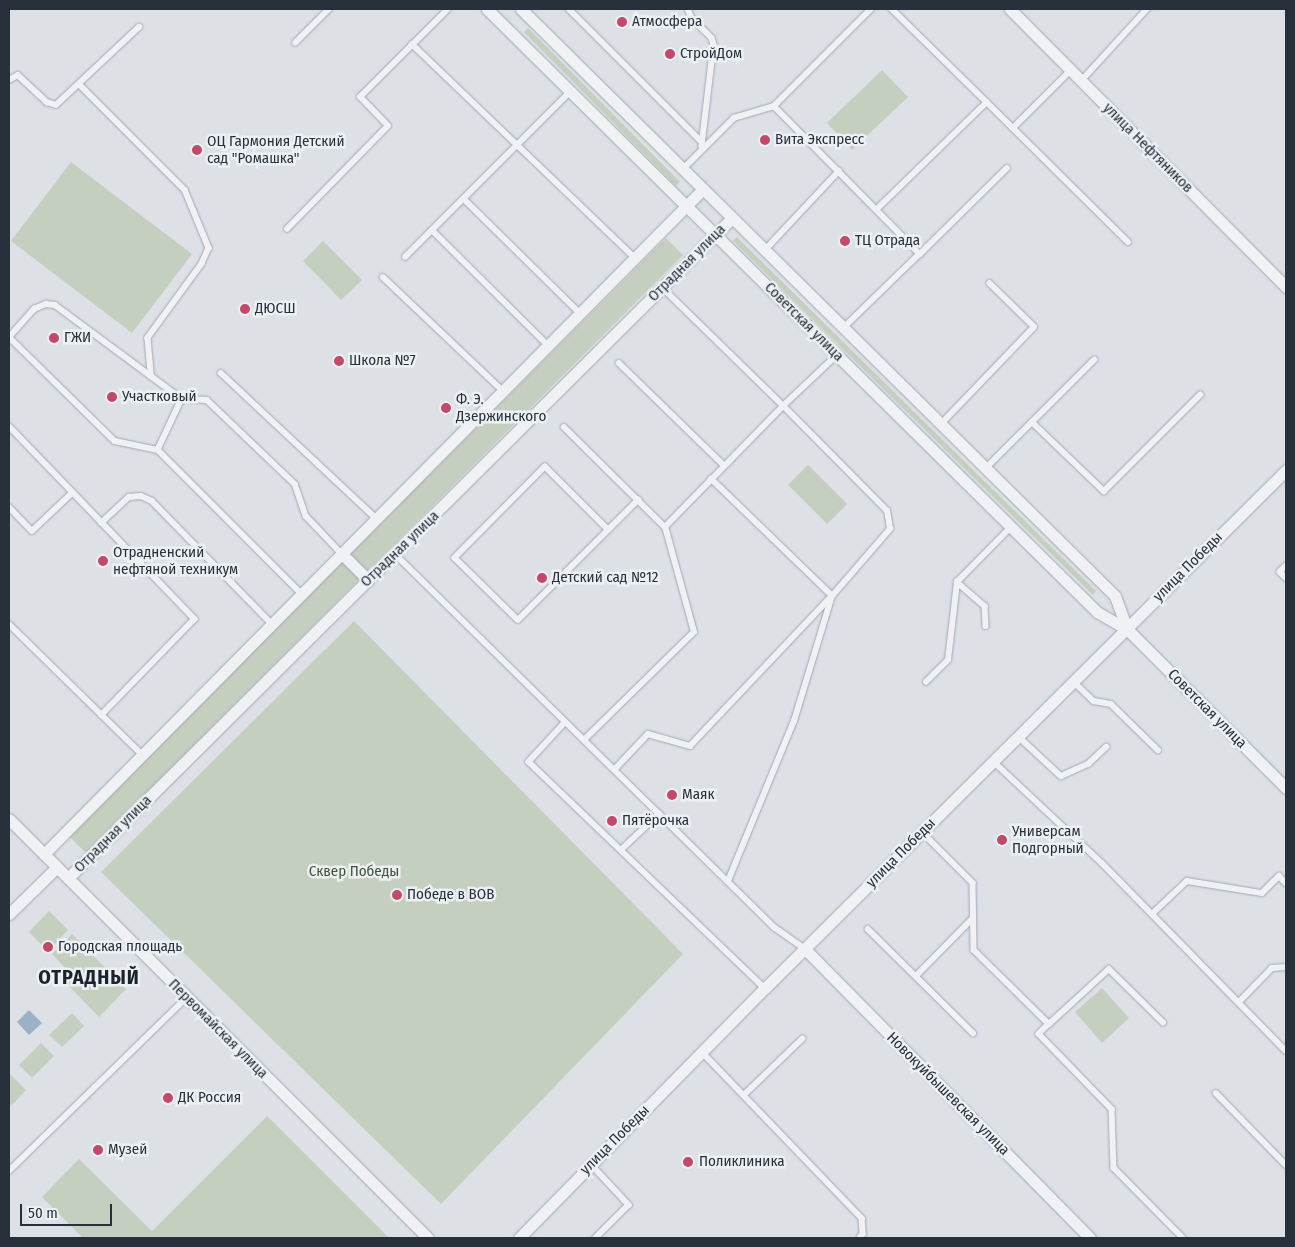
<!DOCTYPE html>
<meta charset="utf-8">
<style>
body{margin:0}
#map{position:relative;width:1295px;height:1247px;overflow:hidden;background:#dde1e6;font-family:"Fira Sans Condensed",sans-serif}
div>[style]{position:absolute}
.green>*{inset:0;background:#c4cfbf}
.water>*{inset:0;background:#9ab2c3}
.roads{filter:drop-shadow(0 0 1px #a3a8af) drop-shadow(0 0 1px #a3a8af)}
.service>*{height:5.5px;margin:-2.75px;padding:0 2.75px;transform-origin:2.75px;border-radius:2.75px;background:#eff1f4}
.minor>*{height:11px;margin:-5.5px;padding:0 5.5px;transform-origin:5.5px;border-radius:5.5px;background:#eff1f4}
.dots>*{width:14px;height:14px;translate:-50% -50%;box-sizing:border-box;border:2px solid #ecf0f3;border-radius:50%}
span{translate:-50% -50%;white-space:nowrap;text-align:center;line-height:1.15;-webkit-text-stroke:5px #ecf0f3;paint-order:stroke}
.poi-label{font-size:15px;color:#28303b}
.left{translate:0 -50%;text-align:left}
.street-label{font-size:15px;color:#28303b}
.park-label{font-size:15px;color:#3f5536}
.district-label{font-size:20px;color:#1a222b;font-weight:700;letter-spacing:1px}
.frame{position:absolute;inset:0;border:10px solid #28303b;pointer-events:none}
.scale{position:absolute;left:20px;top:1204px;width:92px;height:22px;box-sizing:border-box;border:2px solid #28303b;border-top:0;padding-left:6px;font-size:15px;line-height:18px;white-space:nowrap;color:#28303b;-webkit-text-stroke:4px #ecf0f3;paint-order:stroke}
</style>
<div id="map">
<div class="green">
<div style="clip-path:polygon(528px 28px,680px 182px,676px 186px,524px 32px)"></div>
<div style="clip-path:polygon(882px 70px,908px 97px,852px 150px,827px 123px)"></div>
<div style="clip-path:polygon(71px 162px,192px 254px,132px 333px,11px 241px)"></div>
<div style="clip-path:polygon(737px 237px,1096px 591px,1093px 595px,733px 241px)"></div>
<div style="clip-path:polygon(666px 238px,683px 255px,86px 853px,69px 836px)"></div>
<div style="clip-path:polygon(323px 241px,362px 280px,341px 300px,303px 261px)"></div>
<div style="clip-path:polygon(808px 465px,847px 504px,827px 524px,788px 485px)"></div>
<div style="clip-path:polygon(354px 621px,683px 954px,441px 1204px,101px 872px)"></div>
<div style="clip-path:polygon(49px 911px,68px 930px,48px 951px,29px 932px)"></div>
<div style="clip-path:polygon(72px 934px,126px 989px,99px 1017px,59px 976px,66px 969px,52px 954px)"></div>
<div style="clip-path:polygon(1102px 988px,1129px 1018px,1102px 1043px,1075px 1012px)"></div>
<div style="clip-path:polygon(72px 1013px,84px 1026px,62px 1047px,49px 1035px)"></div>
<div style="clip-path:polygon(41px 1043px,54px 1056px,32px 1078px,19px 1065px)"></div>
<div style="clip-path:polygon(9px 1073px,26px 1090px,11px 1106px,9px 1104px)"></div>
<div style="clip-path:polygon(267px 1116px,389px 1238px,83px 1238px,42px 1197px,79px 1159px,152px 1231px)"></div>
</div>
<div class="water">
<div style="clip-path:polygon(29px 1010px,42px 1023px,29px 1035px,17px 1022px)"></div>
</div>
<div class="roads">
<div class="service">
<div style="left:569px;top:9px;width:188px;rotate:45deg"></div>
<div style="left:688px;top:9px;width:10px;rotate:66deg"></div>
<div style="left:692px;top:18px;width:28px;rotate:45deg"></div>
<div style="left:712px;top:38px;width:7px;rotate:74deg"></div>
<div style="left:714px;top:45px;width:101px;rotate:96.8deg"></div>
<div style="left:892px;top:9px;width:170px;rotate:44.5deg"></div>
<div style="left:1013px;top:128px;width:82px;rotate:-45deg"></div>
<div style="left:295px;top:43px;width:48px;rotate:-45deg"></div>
<div style="left:412px;top:44px;width:309px;rotate:43.8deg"></div>
<div style="left:9px;top:80px;width:10px;rotate:-29deg"></div>
<div style="left:18px;top:75px;width:40px;rotate:43deg"></div>
<div style="left:47px;top:102px;width:9px;rotate:18deg"></div>
<div style="left:56px;top:105px;width:114px;rotate:-43.2deg"></div>
<div style="left:1081px;top:81px;width:98px;rotate:-47.5deg"></div>
<div style="left:79px;top:84px;width:150px;rotate:45deg"></div>
<div style="left:185px;top:190px;width:63px;rotate:67.5deg"></div>
<div style="left:209px;top:248px;width:17px;rotate:114deg"></div>
<div style="left:202px;top:264px;width:92px;rotate:126.1deg"></div>
<div style="left:148px;top:338px;width:38px;rotate:85deg"></div>
<div style="left:774px;top:106px;width:208px;rotate:45.4deg"></div>
<div style="left:920px;top:254px;width:106px;rotate:135.8deg"></div>
<div style="left:1013px;top:128px;width:162px;rotate:44.7deg"></div>
<div style="left:683px;top:169px;width:72px;rotate:-45deg"></div>
<div style="left:734px;top:118px;width:42px;rotate:-16.7deg"></div>
<div style="left:774px;top:106px;width:137px;rotate:-45deg"></div>
<div style="left:464px;top:199px;width:163px;rotate:44.5deg"></div>
<div style="left:877px;top:209px;width:153px;rotate:-44.2deg"></div>
<div style="left:287px;top:229px;width:144px;rotate:-45.6deg"></div>
<div style="left:388px;top:126px;width:40px;rotate:-134deg"></div>
<div style="left:360px;top:97px;width:124px;rotate:-45deg"></div>
<div style="left:432px;top:230px;width:163px;rotate:44.8deg"></div>
<div style="left:765px;top:250px;width:108px;rotate:-46.9deg"></div>
<div style="left:920px;top:254px;width:122px;rotate:-44.7deg"></div>
<div style="left:405px;top:257px;width:235px;rotate:-45deg"></div>
<div style="left:383px;top:277px;width:166px;rotate:43.5deg"></div>
<div style="left:9px;top:337px;width:148px;rotate:44.5deg"></div>
<div style="left:115px;top:441px;width:44px;rotate:11.8deg"></div>
<div style="left:158px;top:450px;width:204px;rotate:45deg"></div>
<div style="left:9px;top:337px;width:38px;rotate:-48deg"></div>
<div style="left:34px;top:309px;width:13px;rotate:-23deg"></div>
<div style="left:46px;top:304px;width:9px;rotate:6deg"></div>
<div style="left:55px;top:305px;width:158px;rotate:36.5deg"></div>
<div style="left:182px;top:399px;width:56px;rotate:115.2deg"></div>
<div style="left:619px;top:363px;width:146px;rotate:44.2deg"></div>
<div style="left:221px;top:373px;width:214px;rotate:43.1deg"></div>
<div style="left:182px;top:399px;width:25px;rotate:2deg"></div>
<div style="left:207px;top:400px;width:122px;rotate:43.7deg"></div>
<div style="left:295px;top:484px;width:34px;rotate:71deg"></div>
<div style="left:306px;top:516px;width:52px;rotate:46.5deg"></div>
<div style="left:1032px;top:422px;width:100px;rotate:43.8deg"></div>
<div style="left:1104px;top:491px;width:136px;rotate:-45deg"></div>
<div style="left:941px;top:424px;width:134px;rotate:-46.2deg"></div>
<div style="left:1034px;top:327px;width:62px;rotate:-135.7deg"></div>
<div style="left:9px;top:426px;width:268px;rotate:46.1deg"></div>
<div style="left:195px;top:619px;width:134px;rotate:134.1deg"></div>
<div style="left:564px;top:427px;width:142px;rotate:44.7deg"></div>
<div style="left:986px;top:468px;width:153px;rotate:-45deg"></div>
<div style="left:9px;top:507px;width:33px;rotate:46deg"></div>
<div style="left:32px;top:531px;width:55px;rotate:-43.5deg"></div>
<div style="left:101px;top:523px;width:38px;rotate:-43deg"></div>
<div style="left:129px;top:497px;width:12px;rotate:-5deg"></div>
<div style="left:141px;top:496px;width:12px;rotate:24deg"></div>
<div style="left:152px;top:501px;width:172px;rotate:45.7deg"></div>
<div style="left:608px;top:530px;width:89px;rotate:-135deg"></div>
<div style="left:545px;top:467px;width:128px;rotate:134.7deg"></div>
<div style="left:455px;top:558px;width:88px;rotate:44.5deg"></div>
<div style="left:518px;top:620px;width:170px;rotate:-45deg"></div>
<div style="left:395px;top:554px;width:532px;rotate:44.54deg"></div>
<div style="left:774px;top:927px;width:38px;rotate:35deg"></div>
<div style="left:1286px;top:566px;width:8px;rotate:135deg"></div>
<div style="left:1280px;top:572px;width:8px;rotate:45deg"></div>
<div style="left:957px;top:582px;width:37px;rotate:41deg"></div>
<div style="left:985px;top:606px;width:20px;rotate:87deg"></div>
<div style="left:9px;top:624px;width:187px;rotate:44.4deg"></div>
<div style="left:1073px;top:681px;width:29px;rotate:44deg"></div>
<div style="left:1094px;top:701px;width:17px;rotate:10deg"></div>
<div style="left:1111px;top:704px;width:66px;rotate:44.4deg"></div>
<div style="left:926px;top:682px;width:31px;rotate:-45deg"></div>
<div style="left:948px;top:660px;width:79px;rotate:-83.4deg"></div>
<div style="left:957px;top:582px;width:77px;rotate:-45.5deg"></div>
<div style="left:565px;top:723px;width:53px;rotate:132.7deg"></div>
<div style="left:529px;top:762px;width:327px;rotate:43.8deg"></div>
<div style="left:1018px;top:736px;width:59px;rotate:42.9deg"></div>
<div style="left:1061px;top:776px;width:30px;rotate:-24deg"></div>
<div style="left:1088px;top:764px;width:25px;rotate:-43deg"></div>
<div style="left:584px;top:740px;width:154px;rotate:-44.5deg"></div>
<div style="left:694px;top:632px;width:109px;rotate:-105.4deg"></div>
<div style="left:665px;top:527px;width:169px;rotate:-45.7deg"></div>
<div style="left:783px;top:406px;width:169px;rotate:-135.7deg"></div>
<div style="left:993px;top:761px;width:149px;rotate:43.1deg"></div>
<div style="left:1102px;top:863px;width:263px;rotate:45.6deg"></div>
<div style="left:615px;top:769px;width:48px;rotate:-46.7deg"></div>
<div style="left:648px;top:734px;width:44px;rotate:15.9deg"></div>
<div style="left:690px;top:746px;width:207px;rotate:-46.6deg"></div>
<div style="left:832px;top:596px;width:168px;rotate:-136deg"></div>
<div style="left:922px;top:832px;width:72px;rotate:45deg"></div>
<div style="left:973px;top:883px;width:67px;rotate:89.1deg"></div>
<div style="left:974px;top:950px;width:105px;rotate:44.6deg"></div>
<div style="left:1049px;top:1024px;width:81px;rotate:-42.5deg"></div>
<div style="left:1109px;top:969px;width:76px;rotate:44.5deg"></div>
<div style="left:622px;top:849px;width:51px;rotate:-43.4deg"></div>
<div style="left:728px;top:881px;width:173px;rotate:-67.6deg"></div>
<div style="left:794px;top:721px;width:131px;rotate:-73.1deg"></div>
<div style="left:832px;top:596px;width:89px;rotate:-49.1deg"></div>
<div style="left:890px;top:529px;width:18px;rotate:-99deg"></div>
<div style="left:887px;top:511px;width:148px;rotate:-134.7deg"></div>
<div style="left:783px;top:406px;width:74px;rotate:-43.4deg"></div>
<div style="left:1152px;top:914px;width:48px;rotate:-43.3deg"></div>
<div style="left:1187px;top:881px;width:76px;rotate:9.1deg"></div>
<div style="left:1262px;top:893px;width:24px;rotate:-45deg"></div>
<div style="left:1279px;top:876px;width:10px;rotate:45deg"></div>
<div style="left:868px;top:929px;width:148px;rotate:44.7deg"></div>
<div style="left:916px;top:976px;width:81px;rotate:-45.5deg"></div>
<div style="left:1239px;top:1002px;width:47px;rotate:-45.9deg"></div>
<div style="left:1272px;top:968px;width:14px;rotate:-4deg"></div>
<div style="left:1049px;top:1024px;width:14px;rotate:135deg"></div>
<div style="left:1039px;top:1034px;width:105px;rotate:45.8deg"></div>
<div style="left:1112px;top:1109px;width:59px;rotate:88.1deg"></div>
<div style="left:1114px;top:1168px;width:98px;rotate:45.4deg"></div>
<div style="left:702px;top:1052px;width:231px;rotate:46.1deg"></div>
<div style="left:862px;top:1218px;width:16px;rotate:86deg"></div>
<div style="left:863px;top:1234px;width:5px;rotate:127deg"></div>
<div style="left:1216px;top:1093px;width:100px;rotate:45.8deg"></div>
<div style="left:744px;top:1095px;width:81px;rotate:-44deg"></div>
<div style="left:591px;top:1164px;width:56px;rotate:47.2deg"></div>
<div style="left:629px;top:1205px;width:47px;rotate:135deg"></div>
<div style="left:9px;top:1171px;width:249px;rotate:-44.3deg"></div>
</div>
<div class="minor">
<div style="left:487px;top:9px;width:858px;rotate:44.67deg"></div>
<div style="left:1097px;top:612px;width:34px;rotate:30deg"></div>
<div style="left:1127px;top:629px;width:225px;rotate:45deg"></div>
<div style="left:521px;top:9px;width:835px;rotate:44.66deg"></div>
<div style="left:1115px;top:596px;width:35px;rotate:70deg"></div>
<div style="left:1010px;top:9px;width:392px;rotate:45.2deg"></div>
<div style="left:342px;top:554px;width:37px;rotate:45deg"></div>
<div style="left:9px;top:819px;width:593px;rotate:45deg"></div>
<div style="left:44px;top:854px;width:936px;rotate:-45.26deg"></div>
<div style="left:68px;top:878px;width:936px;rotate:-44.83deg"></div>
<div style="left:9px;top:914px;width:67px;rotate:-44.4deg"></div>
<div style="left:805px;top:949px;width:406px;rotate:45.4deg"></div>
<div style="left:519px;top:1238px;width:351px;rotate:-45.5deg"></div>
<div style="left:765px;top:988px;width:735px;rotate:-44.83deg"></div>
</div>
</div>
<div class="dots">
<div style="left:622px;top:22px;background:#c24a68"></div>
<div style="left:670px;top:54px;background:#c24a68"></div>
<div style="left:765px;top:140px;background:#c24a68"></div>
<div style="left:197px;top:150px;background:#c24a68"></div>
<div style="left:845px;top:241px;background:#c24a68"></div>
<div style="left:245px;top:309px;background:#c24a68"></div>
<div style="left:54px;top:338px;background:#c24a68"></div>
<div style="left:339px;top:361px;background:#c24a68"></div>
<div style="left:112px;top:397px;background:#c24a68"></div>
<div style="left:446px;top:408px;background:#c24a68"></div>
<div style="left:103px;top:561px;background:#c24a68"></div>
<div style="left:542px;top:578px;background:#c24a68"></div>
<div style="left:672px;top:795px;background:#c24a68"></div>
<div style="left:612px;top:821px;background:#c24a68"></div>
<div style="left:1002px;top:840px;background:#c24a68"></div>
<div style="left:397px;top:895px;background:#c24a68"></div>
<div style="left:48px;top:947px;background:#c24a68"></div>
<div style="left:168px;top:1098px;background:#c24a68"></div>
<div style="left:98px;top:1150px;background:#c24a68"></div>
<div style="left:688px;top:1162px;background:#c24a68"></div>
</div>
<div class="poi-label">
<span class="left" style="left:632px;top:22px">Атмосфера</span>
<span class="left" style="left:680px;top:54px">СтройДом</span>
<span class="left" style="left:775px;top:140px">Вита Экспресс</span>
<span class="left" style="left:207px;top:150px">ОЦ Гармония Детский<br>сад "Ромашка"</span>
<span class="left" style="left:855px;top:241px">ТЦ Отрада</span>
<span class="left" style="left:255px;top:309px">ДЮСШ</span>
<span class="left" style="left:64px;top:338px">ГЖИ</span>
<span class="left" style="left:349px;top:361px">Школа №7</span>
<span class="left" style="left:122px;top:397px">Участковый</span>
<span class="left" style="left:456px;top:408px">Ф. Э.<br>Дзержинского</span>
<span class="left" style="left:113px;top:561px">Отрадненский<br>нефтяной техникум</span>
<span class="left" style="left:552px;top:578px">Детский сад №12</span>
<span class="left" style="left:682px;top:795px">Маяк</span>
<span class="left" style="left:622px;top:821px">Пятёрочка</span>
<span class="left" style="left:1012px;top:840px">Универсам<br>Подгорный</span>
<span class="left" style="left:407px;top:895px">Победе в ВОВ</span>
<span class="left" style="left:58px;top:947px">Городская площадь</span>
<span class="left" style="left:178px;top:1098px">ДК Россия</span>
<span class="left" style="left:108px;top:1150px">Музей</span>
<span class="left" style="left:699px;top:1162px">Поликлиника</span>
</div>
<div class="street-label">
<span style="left:1148px;top:148px;rotate:45deg">улица Нефтяников</span>
<span style="left:687px;top:263px;rotate:-45deg">Отрадная улица</span>
<span style="left:804px;top:322px;rotate:45deg">Советская улица</span>
<span style="left:400px;top:549px;rotate:-44deg">Отрадная улица</span>
<span style="left:1188px;top:567px;rotate:-45deg">улица Победы</span>
<span style="left:1207px;top:709px;rotate:45deg">Советская улица</span>
<span style="left:113px;top:834px;rotate:-45deg">Отрадная улица</span>
<span style="left:901px;top:853px;rotate:-45deg">улица Победы</span>
<span style="left:218px;top:1029px;rotate:45deg">Первомайская улица</span>
<span style="left:948px;top:1094px;rotate:45deg">Новокуйбышевская улица</span>
<span style="left:615px;top:1140px;rotate:-45deg">улица Победы</span>
</div>
<div class="park-label">
<span style="left:354px;top:872px">Сквер Победы</span>
</div>
<div class="district-label">
<span style="left:89px;top:977px">ОТРАДНЫЙ</span>
</div>
<div class="frame"></div>
<div class="scale">50 m</div>
</div>
